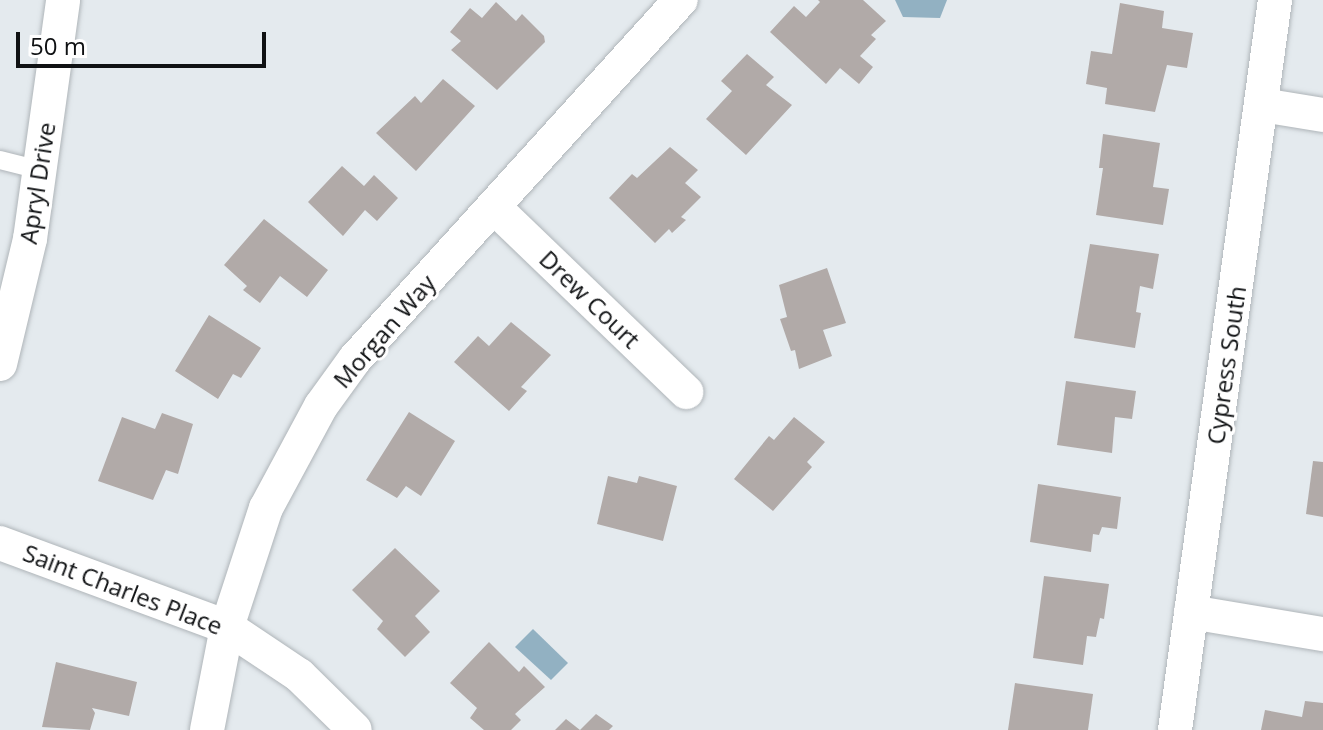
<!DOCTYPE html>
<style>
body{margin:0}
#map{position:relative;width:1323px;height:730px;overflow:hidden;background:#e4eaee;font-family:"Open Sans",sans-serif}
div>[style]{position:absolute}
.water>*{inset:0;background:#92b1c2}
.building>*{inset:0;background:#b1aaa8}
.roads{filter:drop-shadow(0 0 2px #afb5b9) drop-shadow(0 0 2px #afb5b9)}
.service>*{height:18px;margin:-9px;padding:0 9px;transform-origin:9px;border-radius:9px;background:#fff}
.minor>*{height:34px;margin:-17px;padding:0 17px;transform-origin:17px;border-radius:17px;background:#fff}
span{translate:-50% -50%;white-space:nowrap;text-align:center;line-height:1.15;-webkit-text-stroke:6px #fff;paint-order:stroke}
.street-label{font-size:24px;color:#0f1113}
.scale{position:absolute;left:16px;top:32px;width:250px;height:36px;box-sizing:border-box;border:4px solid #0f1113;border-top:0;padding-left:10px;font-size:24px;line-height:28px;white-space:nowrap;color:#0f1113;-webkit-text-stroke:6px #fff;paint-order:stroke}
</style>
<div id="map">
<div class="water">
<div style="clip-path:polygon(895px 0,947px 0,940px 18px,903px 17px)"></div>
<div style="clip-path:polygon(533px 629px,568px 663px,551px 680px,515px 647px)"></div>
</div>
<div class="building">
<div style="clip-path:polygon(818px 0,863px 0,886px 21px,871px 35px,876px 39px,860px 56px,873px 67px,859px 84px,840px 68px,826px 84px,770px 32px,794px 6px,806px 17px,820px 2px)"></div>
<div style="clip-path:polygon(496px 2px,516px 21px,522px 14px,544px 36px,545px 42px,497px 90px,451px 50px,461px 41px,450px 32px,470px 8px,482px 18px)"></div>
<div style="clip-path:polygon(1120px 3px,1164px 11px,1162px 28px,1193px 33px,1187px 68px,1167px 65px,1155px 112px,1105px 104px,1107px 88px,1086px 84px,1091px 51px,1112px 54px)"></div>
<div style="clip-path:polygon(747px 54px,774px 77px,766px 85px,792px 105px,746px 155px,706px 119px,732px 91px,721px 81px)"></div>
<div style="clip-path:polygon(443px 79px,475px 106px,416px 171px,376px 133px,415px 96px,421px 103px)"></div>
<div style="clip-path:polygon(1103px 134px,1160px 143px,1153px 187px,1169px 189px,1163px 225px,1096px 215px,1103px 168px,1099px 168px)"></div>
<div style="clip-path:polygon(670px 147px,698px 170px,685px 183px,701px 197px,681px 217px,686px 220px,672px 233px,669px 229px,655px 243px,609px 198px,632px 174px,637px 178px)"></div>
<div style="clip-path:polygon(342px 166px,364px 186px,374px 175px,398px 198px,377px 221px,365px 210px,343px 236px,308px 202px)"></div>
<div style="clip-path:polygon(264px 219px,328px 270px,307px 297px,280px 276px,260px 303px,243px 290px,247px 286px,224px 265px)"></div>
<div style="clip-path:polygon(1090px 244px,1159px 254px,1153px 289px,1140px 286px,1136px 312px,1141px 313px,1135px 348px,1074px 338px)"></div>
<div style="clip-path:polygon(827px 268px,846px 323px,823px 330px,832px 356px,799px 369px,795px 350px,791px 351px,780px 319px,787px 317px,779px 285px)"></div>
<div style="clip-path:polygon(209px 315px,261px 348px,241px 378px,233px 374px,218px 399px,175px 371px)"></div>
<div style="clip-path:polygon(511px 322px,551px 355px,521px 387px,527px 391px,509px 411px,454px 362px,478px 336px,489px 346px)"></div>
<div style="clip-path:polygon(1066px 381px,1136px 391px,1132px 419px,1115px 417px,1112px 453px,1057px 445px)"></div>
<div style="clip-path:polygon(409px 412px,455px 441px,421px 496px,406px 486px,397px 498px,366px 480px)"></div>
<div style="clip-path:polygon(162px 413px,193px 424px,178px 474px,166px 470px,153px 500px,98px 481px,122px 417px,155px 429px)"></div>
<div style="clip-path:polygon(794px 417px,825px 442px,807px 462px,812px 467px,773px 511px,734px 479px,769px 436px,774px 440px)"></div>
<div style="clip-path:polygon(1313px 461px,1323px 462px,1323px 517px,1306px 514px)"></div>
<div style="clip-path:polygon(608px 476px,637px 483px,639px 476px,677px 486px,663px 541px,597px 524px)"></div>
<div style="clip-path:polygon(1038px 484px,1121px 497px,1117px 529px,1102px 527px,1099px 535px,1093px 534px,1091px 552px,1030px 542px)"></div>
<div style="clip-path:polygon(395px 548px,440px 591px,415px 616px,430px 632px,405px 657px,377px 629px,383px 621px,352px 590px)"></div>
<div style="clip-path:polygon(1044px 576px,1109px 584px,1104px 619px,1100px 618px,1096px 637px,1087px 636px,1083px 665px,1033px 658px)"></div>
<div style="clip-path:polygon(489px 642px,519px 672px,524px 666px,545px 687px,515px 714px,521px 720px,511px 730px,484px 730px,470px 718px,477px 708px,450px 683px)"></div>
<div style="clip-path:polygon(56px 662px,137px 682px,129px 716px,92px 708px,95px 713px,90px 730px,42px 727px)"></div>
<div style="clip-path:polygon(1015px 683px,1093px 694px,1088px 730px,1008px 730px)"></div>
<div style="clip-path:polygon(1305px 701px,1323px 703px,1323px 730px,1261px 730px,1265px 710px,1302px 717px)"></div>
<div style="clip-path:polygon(596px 714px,613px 726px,609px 730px,555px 730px,566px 719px,580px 730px)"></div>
</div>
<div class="roads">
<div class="service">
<div style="left:0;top:160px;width:41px;rotate:14deg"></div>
</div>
<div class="minor">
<div style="left:1262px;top:105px;width:62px;rotate:9.3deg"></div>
<div style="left:494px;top:207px;width:267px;rotate:43.9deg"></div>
<div style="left:0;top:364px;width:129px;rotate:-76.5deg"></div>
<div style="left:30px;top:239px;width:241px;rotate:-82.1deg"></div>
<div style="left:0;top:543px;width:242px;rotate:20.3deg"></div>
<div style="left:227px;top:627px;width:87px;rotate:33.7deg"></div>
<div style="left:299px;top:675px;width:78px;rotate:44.5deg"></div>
<div style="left:1191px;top:612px;width:134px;rotate:9.5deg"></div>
<div style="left:207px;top:730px;width:105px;rotate:-79deg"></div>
<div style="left:227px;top:627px;width:125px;rotate:-71.9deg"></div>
<div style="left:266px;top:508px;width:116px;rotate:-61.7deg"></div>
<div style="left:321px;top:406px;width:58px;rotate:-54.1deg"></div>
<div style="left:355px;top:359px;width:485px;rotate:-47.8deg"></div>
<div style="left:1175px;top:730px;width:737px;rotate:-82.2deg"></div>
</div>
</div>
<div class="street-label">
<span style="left:37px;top:183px;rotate:-81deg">Apryl Drive</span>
<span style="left:590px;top:299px;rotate:44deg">Drew Court</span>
<span style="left:384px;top:331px;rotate:-49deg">Morgan Way</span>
<span style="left:1226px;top:365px;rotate:-82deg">Cypress South</span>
<span style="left:123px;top:589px;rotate:21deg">Saint Charles Place</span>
</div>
<div class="scale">50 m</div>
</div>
